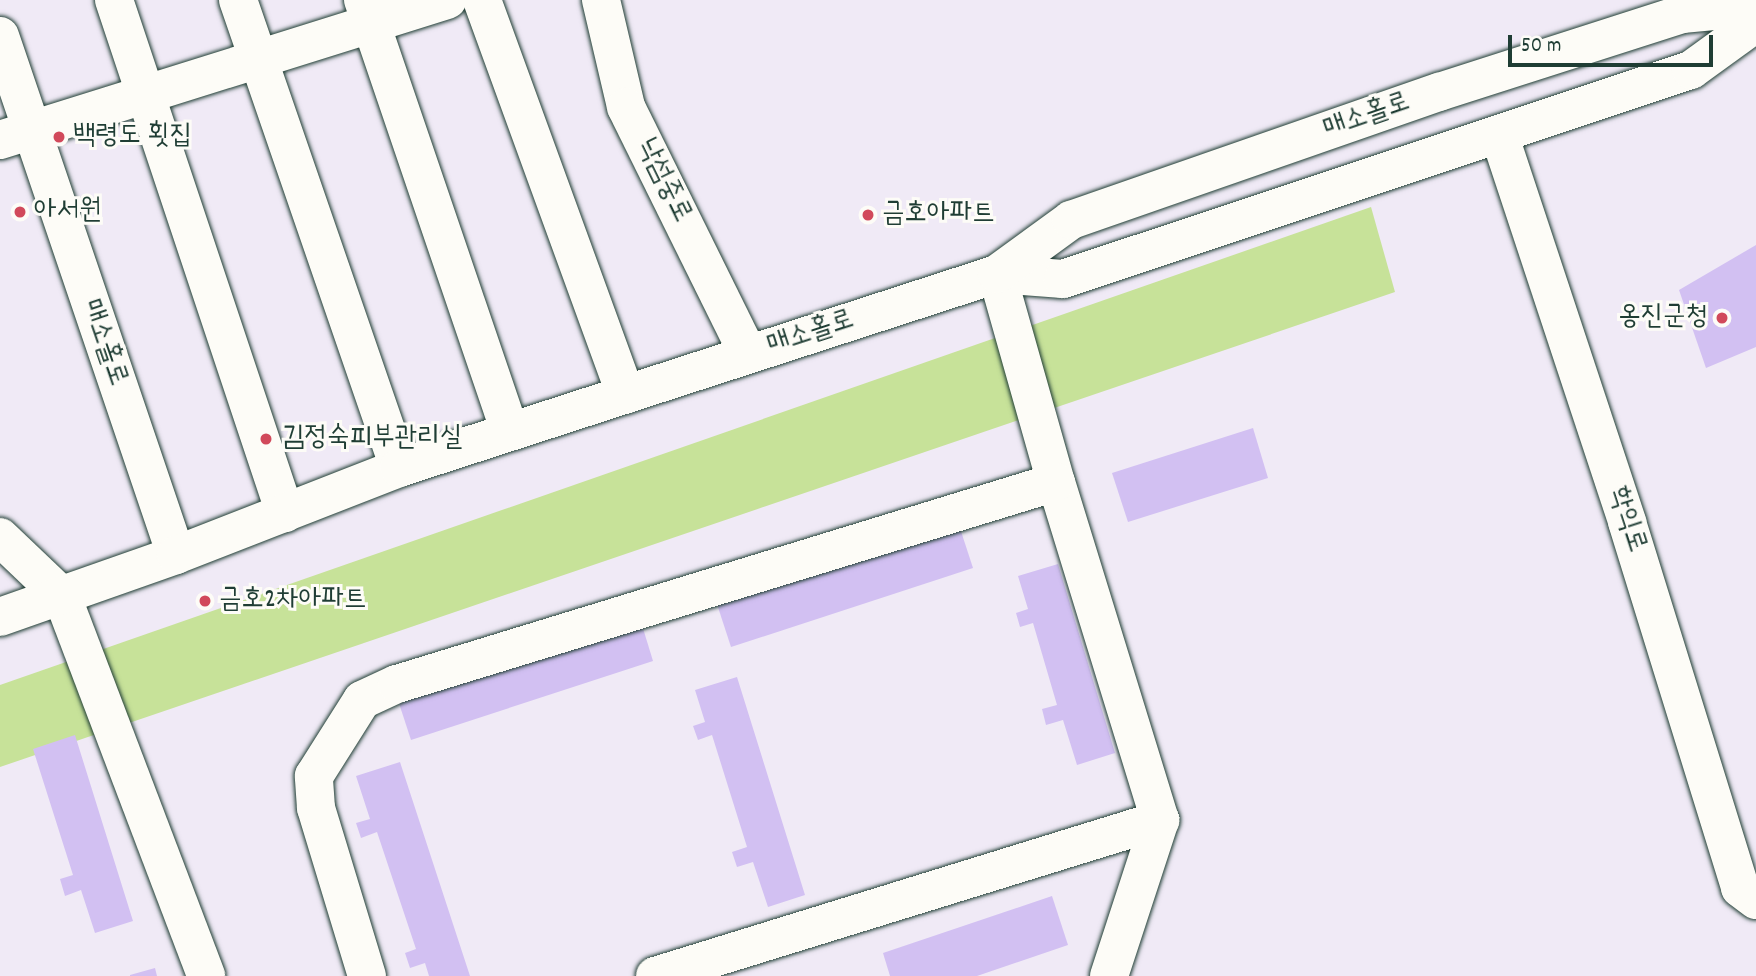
<!DOCTYPE html>
<meta charset="utf-8">
<style>
body{margin:0}
#map{position:relative;width:1756px;height:976px;overflow:hidden;background:#f0eaf6;font-family:Dekko,"Poor Story",sans-serif}
div>[style]{position:absolute}
.green>*{inset:0;background:#c7e299}
.building>*{inset:0;background:#d2c0f2}
.roads{filter:drop-shadow(0 0 2px #1f3d34) drop-shadow(0 0 2px #1f3d34)}
.minor>*{height:38px;margin:-19px;padding:0 19px;transform-origin:19px;border-radius:19px;background:#fdfcf7}
.major>*{height:38px;margin:-19px;padding:0 19px;transform-origin:19px;border-radius:19px;background:#fdfcf7}
.dots>*{width:19px;height:19px;translate:-50% -50%;box-sizing:border-box;border:4px solid #fdfcf7;border-radius:50%}
span{translate:-50% -50%;white-space:nowrap;text-align:center;line-height:1.15;-webkit-text-stroke:6px #fdfcf7;paint-order:stroke}
.street-label{font-size:28px;color:#1f3d34}
.poi-label{font-size:28px;color:#1f3d34}
.left{translate:0 -50%;text-align:left}
.right{translate:-100% -50%;text-align:right}
.scale{position:absolute;left:1508px;top:35px;width:205px;height:32px;box-sizing:border-box;border:4px solid #1f3d34;border-top:0;padding-left:9px;font-size:21px;line-height:24px;white-space:nowrap;color:#1f3d34;-webkit-text-stroke:5px #fdfcf7;paint-order:stroke}
</style>
<div id="map">
<div class="green">
<div style="clip-path:polygon(1371px 207px,1395px 292px,0 767px,0 685px)"></div>
</div>
<div class="building">
<div style="clip-path:polygon(1756px 245px,1756px 347px,1706px 368px,1679px 290px)"></div>
<div style="clip-path:polygon(1253px 428px,1268px 478px,1128px 522px,1112px 473px)"></div>
<div style="clip-path:polygon(957px 519px,973px 568px,731px 647px,715px 598px)"></div>
<div style="clip-path:polygon(1058px 564px,1115px 753px,1077px 765px,1063px 720px,1046px 725px,1042px 709px,1057px 705px,1033px 623px,1020px 627px,1016px 613px,1028px 609px,1018px 576px)"></div>
<div style="clip-path:polygon(638px 612px,653px 661px,411px 740px,395px 691px)"></div>
<div style="clip-path:polygon(737px 677px,805px 895px,768px 907px,753px 862px,737px 867px,732px 852px,747px 847px,712px 735px,698px 740px,693px 726px,705px 722px,695px 690px)"></div>
<div style="clip-path:polygon(75px 735px,133px 921px,95px 933px,81px 890px,65px 896px,60px 879px,73px 875px,33px 749px)"></div>
<div style="clip-path:polygon(400px 762px,470px 976px,429px 976px,425px 963px,410px 968px,405px 953px,416px 949px,377px 832px,361px 838px,356px 823px,370px 819px,356px 776px)"></div>
<div style="clip-path:polygon(1052px 896px,1068px 945px,977px 976px,890px 976px,883px 953px)"></div>
<div style="clip-path:polygon(155px 968px,157px 976px,130px 976px,130px 975px)"></div>
</div>
<div class="roads">
<div class="minor">
<div style="left:114px;top:0;width:541px;rotate:71.57deg"></div>
<div style="left:238px;top:0;width:495px;rotate:71deg"></div>
<div style="left:363px;top:0;width:456px;rotate:71.2deg"></div>
<div style="left:482px;top:0;width:420px;rotate:70deg"></div>
<div style="left:601px;top:0;width:110px;rotate:76.8deg"></div>
<div style="left:626px;top:107px;width:275px;rotate:63.7deg"></div>
<div style="left:0;top:36px;width:548px;rotate:71.27deg"></div>
<div style="left:1499px;top:134px;width:409px;rotate:71.7deg"></div>
<div style="left:1627px;top:522px;width:383px;rotate:72.8deg"></div>
<div style="left:1740px;top:888px;width:20px;rotate:37deg"></div>
<div style="left:0;top:140px;width:469px;rotate:-17.4deg"></div>
<div style="left:997px;top:274px;width:216px;rotate:74.2deg"></div>
<div style="left:1056px;top:482px;width:354px;rotate:72.9deg"></div>
<div style="left:1160px;top:820px;width:164px;rotate:108.1deg"></div>
<div style="left:0;top:537px;width:86px;rotate:43.6deg"></div>
<div style="left:62px;top:596px;width:406px;rotate:69.2deg"></div>
<div style="left:367px;top:976px;width:176px;rotate:-106.9deg"></div>
<div style="left:316px;top:808px;width:32px;rotate:-94deg"></div>
<div style="left:314px;top:776px;width:90px;rotate:-57.7deg"></div>
<div style="left:362px;top:700px;width:38px;rotate:-25deg"></div>
<div style="left:397px;top:684px;width:689px;rotate:-17.04deg"></div>
<div style="left:655px;top:976px;width:529px;rotate:-17.17deg"></div>
</div>
<div class="major">
<div style="left:997px;top:274px;width:66px;rotate:4.3deg"></div>
<div style="left:1063px;top:279px;width:662px;rotate:-18.41deg"></div>
<div style="left:1691px;top:70px;width:80px;rotate:-35.9deg"></div>
<div style="left:0;top:617px;width:187px;rotate:-19.4deg"></div>
<div style="left:176px;top:555px;width:239px;rotate:-21.3deg"></div>
<div style="left:399px;top:468px;width:629px;rotate:-17.97deg"></div>
<div style="left:997px;top:274px;width:92px;rotate:-36.1deg"></div>
<div style="left:1071px;top:220px;width:390px;rotate:-19.2deg"></div>
<div style="left:1439px;top:92px;width:255px;rotate:-17.8deg"></div>
<div style="left:1682px;top:14px;width:74px;rotate:-5.4deg"></div>
</div>
</div>
<div class="dots">
<div style="left:59px;top:137px;background:#d1495b"></div>
<div style="left:20px;top:212px;background:#d1495b"></div>
<div style="left:868px;top:215px;background:#d1495b"></div>
<div style="left:1722px;top:318px;background:#d1495b"></div>
<div style="left:266px;top:439px;background:#d1495b"></div>
<div style="left:205px;top:601px;background:#d1495b"></div>
</div>
<div class="street-label">
<span style="left:1367px;top:117px;rotate:-19deg">매소홀로</span>
<span style="left:663px;top:181px;rotate:64deg">낙섬중로</span>
<span style="left:811px;top:334px;rotate:-18deg">매소홀로</span>
<span style="left:103px;top:343px;rotate:71deg">매소홀로</span>
<span style="left:1626px;top:520px;rotate:72deg">학익로</span>
</div>
<div class="poi-label">
<span class="left" style="left:73px;top:137px">백령도 횟집</span>
<span class="left" style="left:34px;top:212px">아서원</span>
<span class="left" style="left:882px;top:215px">금호아파트</span>
<span class="right" style="left:1708px;top:318px">옹진군청</span>
<span class="left" style="left:282px;top:439px">김정숙피부관리실</span>
<span class="left" style="left:219px;top:601px">금호2차아파트</span>
</div>
<div class="scale">50 m</div>
</div>
